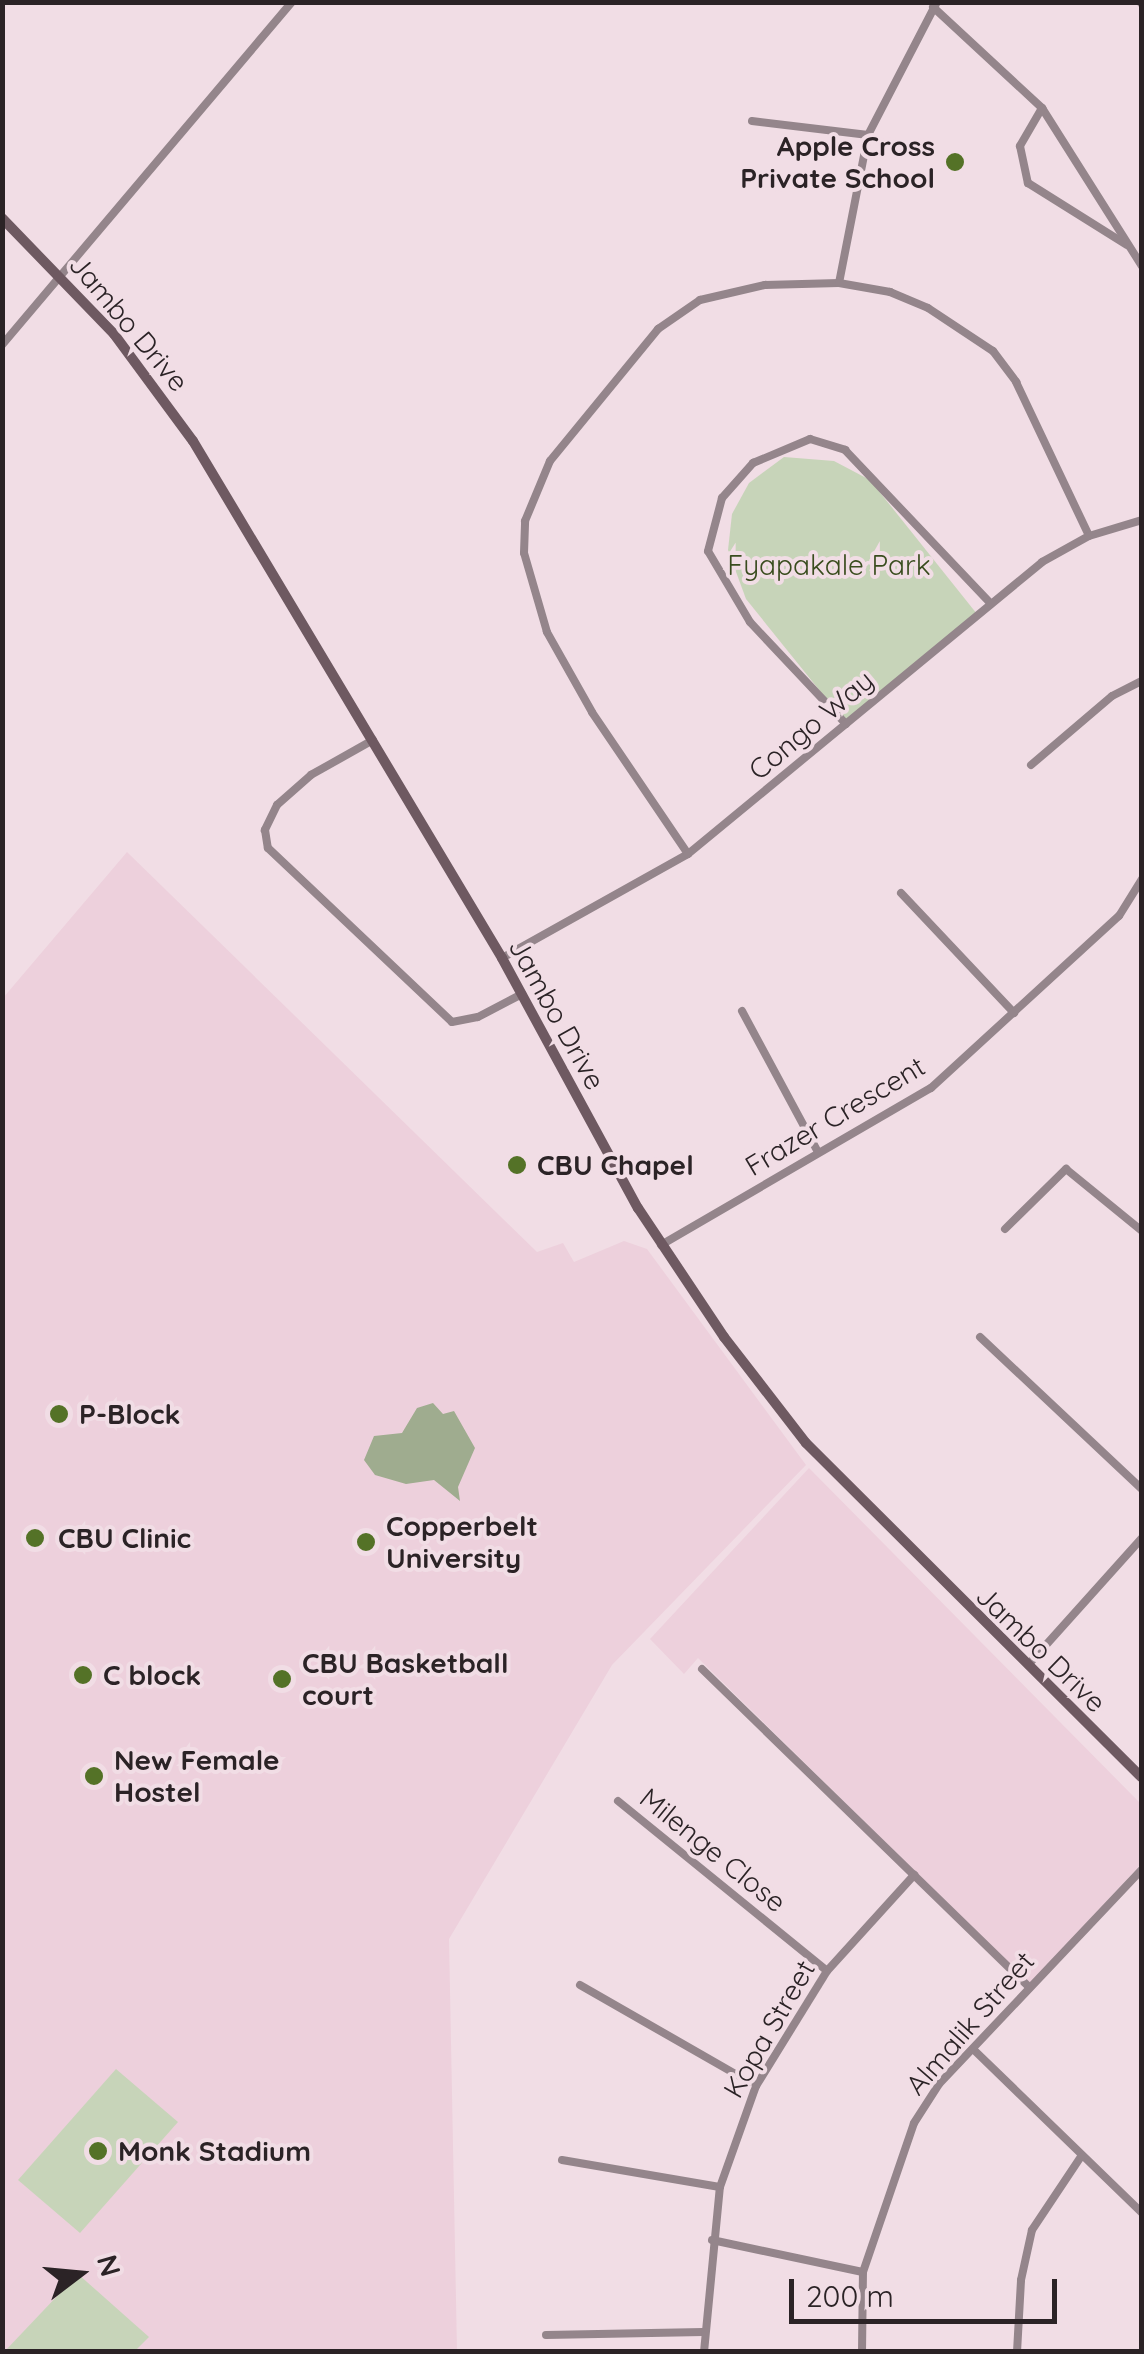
<!DOCTYPE html>
<style>
body{margin:0}
#map{position:relative;width:1144px;height:2354px;overflow:hidden;background:#f1dde5;font-family:Quicksand,sans-serif}
div>[style]{position:absolute}
.built>*{inset:0;background:#edd0dc}
.green>*{inset:0;background:#c7d4b9}
.water>*{inset:0;background:#9fac8f}
.minor>*{height:8px;margin:-4px;padding:0 4px;transform-origin:4px;border-radius:4px;background:#94858b}
.secondary>*{height:10px;margin:-5px;padding:0 5px;transform-origin:5px;border-radius:5px;background:#6e5961}
.dots>*{width:28px;height:28px;translate:-50% -50%;box-sizing:border-box;border:5px solid #f1dde5;border-radius:50%}
span{translate:-50% -50%;white-space:nowrap;text-align:center;line-height:1.15;-webkit-text-stroke:8px #f1dde5;paint-order:stroke}
.poi-label{font-size:28px;color:#2b2326;font-weight:700}
.right{translate:-100% -50%;text-align:right}
.left{translate:0 -50%;text-align:left}
.street-label{font-size:28px;color:#2b2326}
.park-label{font-size:28px;color:#394c1e}
.frame{position:absolute;inset:0;border:5px solid #2b2326;pointer-events:none}
.north{position:absolute;left:30px;top:2224px;width:100px;height:100px;-webkit-text-stroke:8px #f1dde5;paint-order:stroke;rotate:74deg;font-size:28px;font-weight:700;line-height:40px;text-align:center;color:#2b2326}
.north::after{content:'';display:block;margin:auto;width:35px;height:45px;background:#2b2326;clip-path:polygon(50% 0,100% 100%,50% 72%,0 100%)}
.scale{position:absolute;left:789px;top:2279px;width:268px;height:45px;box-sizing:border-box;border:5px solid #2b2326;border-top:0;padding-left:12px;font-size:30px;line-height:35px;white-space:nowrap;color:#2b2326;-webkit-text-stroke:8px #f1dde5;paint-order:stroke}
</style>
<div id="map">
<div class="built">
<div style="clip-path:polygon(127px 852px,537px 1252px,563px 1243px,574px 1262px,624px 1241px,647px 1249px,806px 1465px,612px 1665px,449px 1939px,457px 2351px,3px 2352px,3px 998px)"></div>
<div style="clip-path:polygon(809px 1468px,1141px 1804px,1141px 1864px,1030px 1984px,698px 1658px,684px 1674px,650px 1639px)"></div>
</div>
<div class="green">
<div style="clip-path:polygon(784px 457px,834px 461px,870px 480px,977px 614px,845px 722px,746px 599px,728px 550px,732px 514px,749px 483px)"></div>
<div style="clip-path:polygon(116px 2069px,178px 2122px,80px 2233px,18px 2180px)"></div>
<div style="clip-path:polygon(78px 2274px,149px 2337px,135px 2351px,5px 2351px)"></div>
</div>
<div class="water">
<div style="clip-path:polygon(433px 1403px,443px 1414px,454px 1411px,475px 1448px,458px 1487px,460px 1501px,434px 1480px,406px 1484px,375px 1475px,364px 1460px,374px 1436px,402px 1433px,417px 1408px)"></div>
</div>
<div class="minor">
<div style="left:1140px;top:2px;width:3px;rotate:45deg"></div>
<div style="left:933px;top:7px;width:149px;rotate:42.8deg"></div>
<div style="left:1042px;top:108px;width:187px;rotate:57.7deg"></div>
<div style="left:1042px;top:108px;width:44px;rotate:120.1deg"></div>
<div style="left:1020px;top:146px;width:38px;rotate:78deg"></div>
<div style="left:1028px;top:183px;width:117px;rotate:32.1deg"></div>
<div style="left:752px;top:121px;width:117px;rotate:6.9deg"></div>
<div style="left:839px;top:283px;width:151px;rotate:-78.9deg"></div>
<div style="left:868px;top:135px;width:150px;rotate:-62.6deg"></div>
<div style="left:2px;top:345px;width:449px;rotate:-49.8deg"></div>
<div style="left:846px;top:724px;width:140px;rotate:-133.3deg"></div>
<div style="left:750px;top:622px;width:82px;rotate:-120.6deg"></div>
<div style="left:708px;top:551px;width:55px;rotate:-75.2deg"></div>
<div style="left:722px;top:498px;width:47px;rotate:-48.5deg"></div>
<div style="left:753px;top:463px;width:62px;rotate:-22.8deg"></div>
<div style="left:810px;top:439px;width:37px;rotate:17deg"></div>
<div style="left:845px;top:450px;width:212px;rotate:46.5deg"></div>
<div style="left:373px;top:740px;width:71px;rotate:150.6deg"></div>
<div style="left:311px;top:775px;width:45px;rotate:138.6deg"></div>
<div style="left:277px;top:805px;width:28px;rotate:116deg"></div>
<div style="left:265px;top:830px;width:18px;rotate:81deg"></div>
<div style="left:268px;top:848px;width:253px;rotate:43.4deg"></div>
<div style="left:452px;top:1022px;width:26px;rotate:-11deg"></div>
<div style="left:478px;top:1017px;width:50px;rotate:-27.6deg"></div>
<div style="left:1031px;top:765px;width:106px;rotate:-40.4deg"></div>
<div style="left:1112px;top:696px;width:34px;rotate:-27deg"></div>
<div style="left:688px;top:854px;width:171px;rotate:-124.1deg"></div>
<div style="left:592px;top:712px;width:92px;rotate:-119.4deg"></div>
<div style="left:547px;top:632px;width:82px;rotate:-106.2deg"></div>
<div style="left:524px;top:553px;width:32px;rotate:-88deg"></div>
<div style="left:525px;top:521px;width:65px;rotate:-67.4deg"></div>
<div style="left:550px;top:461px;width:171px;rotate:-50.7deg"></div>
<div style="left:658px;top:329px;width:51px;rotate:-34.6deg"></div>
<div style="left:700px;top:300px;width:67px;rotate:-13deg"></div>
<div style="left:765px;top:285px;width:74px;rotate:-1.5deg"></div>
<div style="left:839px;top:283px;width:52px;rotate:10deg"></div>
<div style="left:890px;top:292px;width:41px;rotate:22.8deg"></div>
<div style="left:928px;top:308px;width:78px;rotate:33.5deg"></div>
<div style="left:993px;top:351px;width:39px;rotate:53deg"></div>
<div style="left:1016px;top:382px;width:170px;rotate:64.6deg"></div>
<div style="left:901px;top:893px;width:165px;rotate:46.7deg"></div>
<div style="left:502px;top:958px;width:213px;rotate:-29.2deg"></div>
<div style="left:688px;top:854px;width:459px;rotate:-39.5deg"></div>
<div style="left:1042px;top:562px;width:54px;rotate:-29deg"></div>
<div style="left:1089px;top:536px;width:55px;rotate:-16.8deg"></div>
<div style="left:742px;top:1011px;width:160px;rotate:61.7deg"></div>
<div style="left:1005px;top:1229px;width:86px;rotate:-44.5deg"></div>
<div style="left:1066px;top:1169px;width:98px;rotate:39.2deg"></div>
<div style="left:661px;top:1245px;width:312px;rotate:-30.2deg"></div>
<div style="left:931px;top:1088px;width:255px;rotate:-42.5deg"></div>
<div style="left:1119px;top:916px;width:44px;rotate:-58.1deg"></div>
<div style="left:980px;top:1337px;width:222px;rotate:43.2deg"></div>
<div style="left:1028px;top:1665px;width:171px;rotate:-48.1deg"></div>
<div style="left:702px;top:1669px;width:456px;rotate:44.2deg"></div>
<div style="left:618px;top:1801px;width:269px;rotate:39.1deg"></div>
<div style="left:580px;top:1985px;width:203px;rotate:29.8deg"></div>
<div style="left:974px;top:2050px;width:234px;rotate:44.1deg"></div>
<div style="left:562px;top:2160px;width:160px;rotate:9.7deg"></div>
<div style="left:712px;top:2240px;width:154px;rotate:12deg"></div>
<div style="left:546px;top:2335px;width:157px;rotate:-1.1deg"></div>
<div style="left:704px;top:2352px;width:166px;rotate:-84.5deg"></div>
<div style="left:720px;top:2187px;width:107px;rotate:-70.4deg"></div>
<div style="left:756px;top:2086px;width:135px;rotate:-58.3deg"></div>
<div style="left:827px;top:1971px;width:130px;rotate:-47.8deg"></div>
<div style="left:862px;top:2352px;width:80px;rotate:-89.3deg"></div>
<div style="left:863px;top:2272px;width:157px;rotate:-71.1deg"></div>
<div style="left:914px;top:2123px;width:46px;rotate:-57.3deg"></div>
<div style="left:939px;top:2084px;width:296px;rotate:-46.6deg"></div>
<div style="left:1017px;top:2352px;width:72px;rotate:-86.8deg"></div>
<div style="left:1021px;top:2280px;width:51px;rotate:-77.6deg"></div>
<div style="left:1032px;top:2230px;width:87px;rotate:-56.3deg"></div>
</div>
<div class="secondary">
<div style="left:2px;top:218px;width:161px;rotate:46deg"></div>
<div style="left:114px;top:334px;width:133px;rotate:53.6deg"></div>
<div style="left:193px;top:441px;width:602px;rotate:59.13deg"></div>
<div style="left:502px;top:958px;width:285px;rotate:61.5deg"></div>
<div style="left:638px;top:1208px;width:155px;rotate:56.3deg"></div>
<div style="left:724px;top:1337px;width:134px;rotate:52.3deg"></div>
<div style="left:806px;top:1443px;width:474px;rotate:44.9deg"></div>
</div>
<div class="dots">
<div style="left:955px;top:162px;background:#547227"></div>
<div style="left:517px;top:1165px;background:#547227"></div>
<div style="left:59px;top:1414px;background:#547227"></div>
<div style="left:35px;top:1538px;background:#547227"></div>
<div style="left:366px;top:1542px;background:#547227"></div>
<div style="left:83px;top:1675px;background:#547227"></div>
<div style="left:282px;top:1679px;background:#547227"></div>
<div style="left:94px;top:1776px;background:#547227"></div>
<div style="left:98px;top:2151px;background:#547227"></div>
</div>
<div class="poi-label">
<span class="right" style="left:935px;top:162px">Apple Cross<br>Private School</span>
<span class="left" style="left:537px;top:1165px">CBU Chapel</span>
<span class="left" style="left:79px;top:1414px">P-Block</span>
<span class="left" style="left:386px;top:1542px">Copperbelt<br>University</span>
<span class="left" style="left:58px;top:1538px">CBU Clinic</span>
<span class="left" style="left:302px;top:1679px">CBU Basketball<br>court</span>
<span class="left" style="left:103px;top:1675px">C block</span>
<span class="left" style="left:114px;top:1776px">New Female<br>Hostel</span>
<span class="left" style="left:118px;top:2151px">Monk Stadium</span>
</div>
<div class="street-label">
<span style="left:129px;top:323px;rotate:50deg">Jambo Drive</span>
<span style="left:811px;top:725px;rotate:-40deg">Congo Way</span>
<span style="left:557px;top:1014px;rotate:61deg">Jambo Drive</span>
<span style="left:835px;top:1116px;rotate:-31deg">Frazer Crescent</span>
<span style="left:1041px;top:1649px;rotate:44deg">Jambo Drive</span>
<span style="left:713px;top:1850px;rotate:39deg">Milenge Close</span>
<span style="left:970px;top:2023px;rotate:-49deg">Almalik Street</span>
<span style="left:769px;top:2029px;rotate:-60deg">Kopa Street</span>
</div>
<div class="park-label">
<span style="left:829px;top:565px">Fyapakale Park</span>
</div>
<div class="frame"></div>
<div class="north">N</div>
<div class="scale">200 m</div>
</div>
